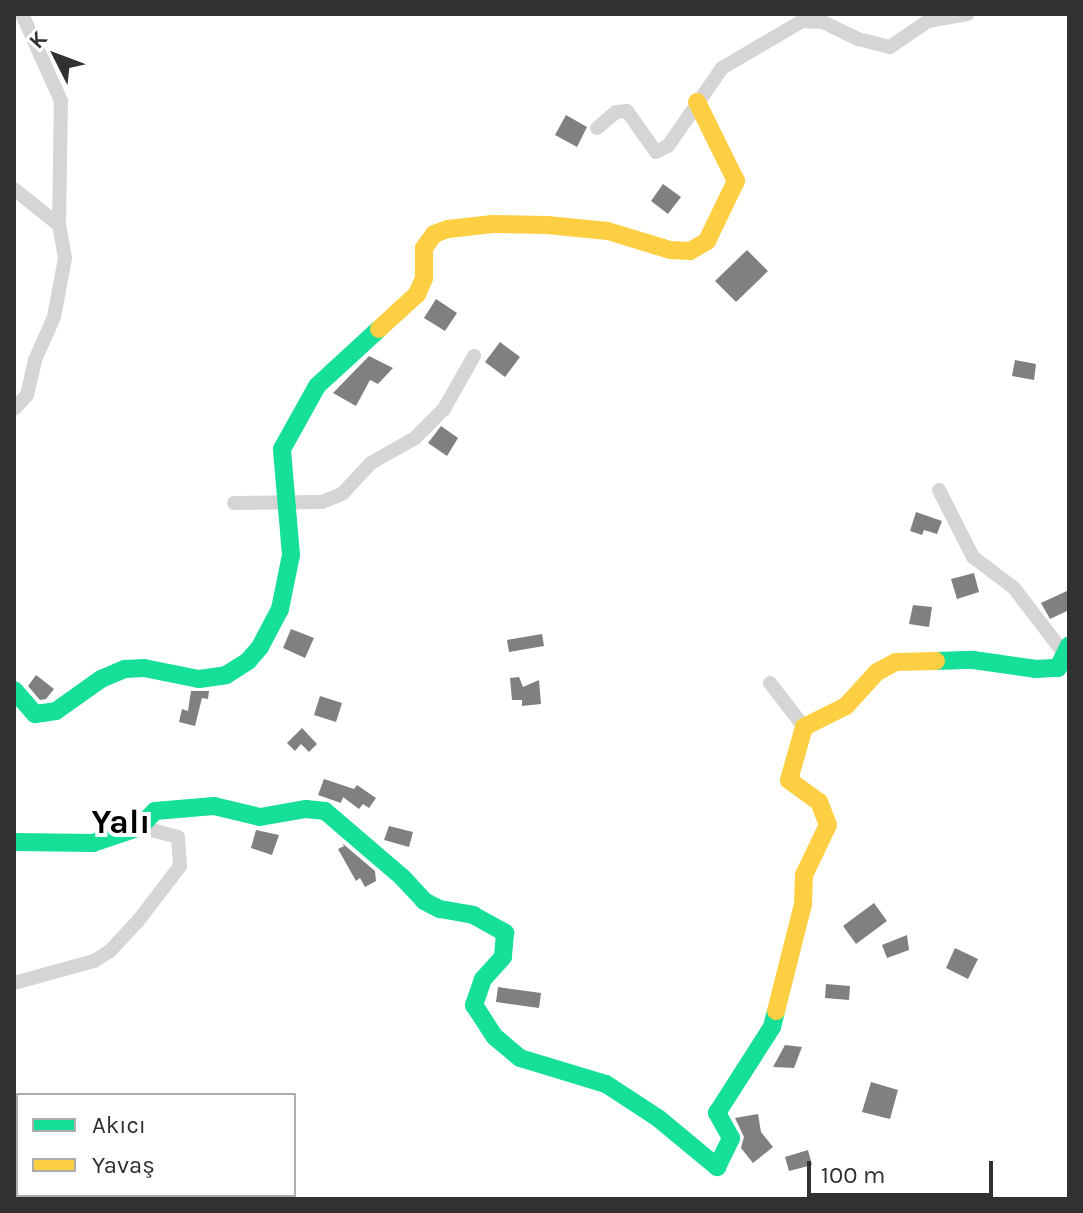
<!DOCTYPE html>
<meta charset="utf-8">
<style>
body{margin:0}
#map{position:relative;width:1083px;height:1213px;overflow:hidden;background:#fff;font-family:Karla,sans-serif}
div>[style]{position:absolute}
.building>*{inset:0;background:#808080}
.street>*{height:14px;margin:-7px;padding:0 7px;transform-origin:7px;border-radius:7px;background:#d5d5d5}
.fast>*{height:18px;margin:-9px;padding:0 9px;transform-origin:9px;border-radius:9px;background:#16e098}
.slow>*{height:18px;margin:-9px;padding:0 9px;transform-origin:9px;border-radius:9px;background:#ffcf43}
span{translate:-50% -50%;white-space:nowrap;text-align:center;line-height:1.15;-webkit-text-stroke:8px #fff;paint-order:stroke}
.district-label{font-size:34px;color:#000;font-weight:700}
.frame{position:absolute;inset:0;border:16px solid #313131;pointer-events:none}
.legend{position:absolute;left:16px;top:1093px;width:280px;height:104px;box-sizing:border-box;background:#fff;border:2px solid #adadad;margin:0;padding:10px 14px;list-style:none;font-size:24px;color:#313131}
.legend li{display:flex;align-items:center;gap:16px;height:40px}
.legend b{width:40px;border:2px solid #adadad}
.north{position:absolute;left:16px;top:16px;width:80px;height:80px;-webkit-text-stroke:6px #fff;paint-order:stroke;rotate:312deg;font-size:22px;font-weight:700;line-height:32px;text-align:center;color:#313131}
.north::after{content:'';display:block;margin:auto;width:28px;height:36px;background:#313131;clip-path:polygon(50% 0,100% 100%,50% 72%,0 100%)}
.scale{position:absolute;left:807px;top:1161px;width:186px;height:36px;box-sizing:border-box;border:4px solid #313131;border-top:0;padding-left:10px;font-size:24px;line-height:28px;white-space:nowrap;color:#313131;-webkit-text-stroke:6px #fff;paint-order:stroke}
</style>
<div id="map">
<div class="building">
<div style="clip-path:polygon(566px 115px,587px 127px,577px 147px,555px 135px)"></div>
<div style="clip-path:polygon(663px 184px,681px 197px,668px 214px,651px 201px)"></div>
<div style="clip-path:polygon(747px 250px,768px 271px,736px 302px,715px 281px)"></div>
<div style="clip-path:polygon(436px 299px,457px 313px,445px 331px,424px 318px)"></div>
<div style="clip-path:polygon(500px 342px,520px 357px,505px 377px,485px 362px)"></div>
<div style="clip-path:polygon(369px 356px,393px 368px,378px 384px,370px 380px,356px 406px,333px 393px)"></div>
<div style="clip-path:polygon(1015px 360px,1036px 364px,1034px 380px,1012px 376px)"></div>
<div style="clip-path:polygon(441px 426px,458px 438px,447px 456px,428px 443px)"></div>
<div style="clip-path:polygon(916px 512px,942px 521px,937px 534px,924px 530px,922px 535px,910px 531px)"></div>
<div style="clip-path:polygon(974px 573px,979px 592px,957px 599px,951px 579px)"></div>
<div style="clip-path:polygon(1069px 590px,1069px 610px,1050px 619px,1041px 603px)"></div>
<div style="clip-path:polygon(913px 605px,932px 607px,929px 627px,909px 624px)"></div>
<div style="clip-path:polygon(291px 629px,314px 638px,305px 658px,283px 648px)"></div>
<div style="clip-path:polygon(542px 634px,544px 646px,509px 652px,507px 640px)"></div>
<div style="clip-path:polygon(36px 675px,54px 689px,46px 699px,40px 700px,28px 686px)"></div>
<div style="clip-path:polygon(519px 677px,523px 687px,539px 680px,541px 704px,522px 706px,522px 700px,512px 700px,510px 678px)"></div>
<div style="clip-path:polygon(191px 691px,209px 691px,208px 699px,202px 698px,195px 726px,179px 722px,182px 709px,188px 711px)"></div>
<div style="clip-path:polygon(320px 696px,342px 703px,336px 722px,314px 715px)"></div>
<div style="clip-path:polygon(302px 728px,317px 744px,309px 752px,301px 744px,295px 751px,287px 743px)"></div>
<div style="clip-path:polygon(324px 779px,354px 789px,357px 785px,376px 798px,369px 808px,363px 804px,359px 809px,343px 797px,341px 803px,318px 795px)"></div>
<div style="clip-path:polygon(389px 826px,413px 832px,409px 847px,384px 840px)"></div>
<div style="clip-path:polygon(256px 830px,279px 835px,272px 855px,251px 848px)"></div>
<div style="clip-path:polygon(342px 843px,375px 871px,376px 881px,365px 887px,360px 878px,356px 881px,338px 849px,344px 846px)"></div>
<div style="clip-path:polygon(874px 903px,887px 921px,856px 944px,843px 926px)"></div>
<div style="clip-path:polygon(907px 935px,909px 950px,887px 958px,882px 945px)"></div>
<div style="clip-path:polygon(955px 948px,978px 959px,968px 979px,946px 968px)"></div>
<div style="clip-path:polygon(826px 984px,850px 986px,849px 1000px,825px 998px)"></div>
<div style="clip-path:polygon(498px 987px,541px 993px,539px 1008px,496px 1002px)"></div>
<div style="clip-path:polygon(785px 1045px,802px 1047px,794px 1068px,773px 1067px)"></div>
<div style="clip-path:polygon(871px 1082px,898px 1090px,890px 1119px,862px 1112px)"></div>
<div style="clip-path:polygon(758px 1114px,761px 1132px,773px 1147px,753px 1163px,741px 1148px,744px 1137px,735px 1118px)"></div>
<div style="clip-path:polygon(808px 1150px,812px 1165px,789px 1171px,785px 1157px)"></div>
</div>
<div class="street">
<div style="left:597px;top:128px;width:25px;rotate:-40deg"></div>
<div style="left:616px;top:112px;width:11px;rotate:-5deg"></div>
<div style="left:627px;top:111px;width:50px;rotate:54.7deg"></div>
<div style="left:656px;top:152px;width:13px;rotate:-27deg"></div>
<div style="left:668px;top:146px;width:95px;rotate:-55.3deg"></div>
<div style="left:722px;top:68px;width:93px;rotate:-30.4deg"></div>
<div style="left:802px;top:21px;width:21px;rotate:3deg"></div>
<div style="left:823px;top:22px;width:39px;rotate:26deg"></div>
<div style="left:858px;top:39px;width:33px;rotate:14deg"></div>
<div style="left:890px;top:47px;width:46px;rotate:-34.4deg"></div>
<div style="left:928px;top:21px;width:40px;rotate:-10deg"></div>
<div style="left:14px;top:189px;width:58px;rotate:38.7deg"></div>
<div style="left:14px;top:409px;width:19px;rotate:-47deg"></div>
<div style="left:27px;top:395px;width:36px;rotate:-77deg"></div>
<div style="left:35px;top:360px;width:47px;rotate:-66.2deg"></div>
<div style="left:54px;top:317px;width:60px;rotate:-79.4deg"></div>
<div style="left:65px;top:258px;width:34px;rotate:-100deg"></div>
<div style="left:59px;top:225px;width:124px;rotate:-89.1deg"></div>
<div style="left:61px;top:101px;width:95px;rotate:-114.1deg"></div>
<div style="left:939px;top:490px;width:75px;rotate:63.1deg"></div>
<div style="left:973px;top:557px;width:51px;rotate:37.1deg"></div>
<div style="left:1014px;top:588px;width:86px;rotate:52.6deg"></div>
<div style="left:234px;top:503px;width:88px;rotate:-0.7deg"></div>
<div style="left:322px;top:502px;width:22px;rotate:-22deg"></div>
<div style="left:342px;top:494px;width:42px;rotate:-46.9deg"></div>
<div style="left:371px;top:463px;width:51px;rotate:-29.6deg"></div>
<div style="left:415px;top:438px;width:41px;rotate:-45deg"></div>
<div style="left:444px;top:409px;width:61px;rotate:-60.5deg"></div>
<div style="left:770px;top:683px;width:56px;rotate:52.3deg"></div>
<div style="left:14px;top:983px;width:83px;rotate:-15.4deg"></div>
<div style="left:94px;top:961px;width:19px;rotate:-32deg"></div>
<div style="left:110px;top:951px;width:41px;rotate:-47deg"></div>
<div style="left:138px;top:921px;width:69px;rotate:-52.6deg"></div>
<div style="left:180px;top:866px;width:29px;rotate:-94deg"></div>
<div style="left:178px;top:837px;width:39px;rotate:-165deg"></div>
</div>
<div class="fast">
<div style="left:936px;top:661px;width:37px;rotate:-2deg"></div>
<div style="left:973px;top:660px;width:64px;rotate:8.1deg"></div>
<div style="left:1036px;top:669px;width:22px;rotate:-3deg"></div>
<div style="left:1058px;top:668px;width:25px;rotate:-64deg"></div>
<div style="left:14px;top:690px;width:32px;rotate:49deg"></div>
<div style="left:35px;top:714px;width:21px;rotate:-8deg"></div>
<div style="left:56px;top:711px;width:55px;rotate:-35.4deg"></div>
<div style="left:101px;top:679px;width:26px;rotate:-23deg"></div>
<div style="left:125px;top:669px;width:19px;rotate:-3deg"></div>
<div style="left:144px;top:668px;width:56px;rotate:11.3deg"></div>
<div style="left:199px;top:679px;width:27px;rotate:-8deg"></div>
<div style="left:226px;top:675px;width:26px;rotate:-32deg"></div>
<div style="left:248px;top:661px;width:18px;rotate:-49deg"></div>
<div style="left:260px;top:647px;width:43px;rotate:-62.2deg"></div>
<div style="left:280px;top:609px;width:55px;rotate:-78.5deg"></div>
<div style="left:291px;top:555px;width:106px;rotate:-94.9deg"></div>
<div style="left:282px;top:449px;width:72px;rotate:-60.9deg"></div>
<div style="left:317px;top:386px;width:84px;rotate:-42.6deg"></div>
<div style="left:14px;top:842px;width:79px;rotate:0.7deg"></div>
<div style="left:93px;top:843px;width:50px;rotate:-18.8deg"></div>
<div style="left:140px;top:827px;width:22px;rotate:-47deg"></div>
<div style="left:155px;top:811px;width:59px;rotate:-4.8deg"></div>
<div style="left:214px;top:806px;width:47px;rotate:13.4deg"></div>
<div style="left:260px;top:817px;width:47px;rotate:-9.9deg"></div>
<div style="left:306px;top:809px;width:19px;rotate:6deg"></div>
<div style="left:325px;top:811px;width:101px;rotate:40.6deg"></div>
<div style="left:402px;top:877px;width:33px;rotate:47deg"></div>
<div style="left:424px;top:901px;width:18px;rotate:27deg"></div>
<div style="left:440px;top:909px;width:34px;rotate:10deg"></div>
<div style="left:473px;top:915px;width:37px;rotate:29deg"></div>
<div style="left:505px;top:933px;width:24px;rotate:95deg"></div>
<div style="left:503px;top:957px;width:30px;rotate:132deg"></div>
<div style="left:483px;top:979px;width:28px;rotate:109deg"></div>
<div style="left:474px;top:1005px;width:38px;rotate:57deg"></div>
<div style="left:495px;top:1037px;width:33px;rotate:40deg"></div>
<div style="left:520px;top:1058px;width:90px;rotate:16.8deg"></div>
<div style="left:606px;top:1084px;width:62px;rotate:33.2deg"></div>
<div style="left:658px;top:1118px;width:77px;rotate:39.7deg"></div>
<div style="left:717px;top:1167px;width:32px;rotate:-64deg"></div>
<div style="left:731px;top:1138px;width:29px;rotate:-119deg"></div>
<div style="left:717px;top:1113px;width:102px;rotate:-57.4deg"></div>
<div style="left:772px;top:1027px;width:16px;rotate:-76deg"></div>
</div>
<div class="slow">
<div style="left:379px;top:329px;width:52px;rotate:-42.6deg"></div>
<div style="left:417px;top:294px;width:17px;rotate:-66deg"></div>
<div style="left:424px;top:278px;width:30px;rotate:-90deg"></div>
<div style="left:424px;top:248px;width:17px;rotate:-54deg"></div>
<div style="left:434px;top:234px;width:15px;rotate:-20deg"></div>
<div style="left:448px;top:229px;width:45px;rotate:-6.3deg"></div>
<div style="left:493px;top:224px;width:54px;rotate:1.1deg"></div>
<div style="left:547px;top:225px;width:61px;rotate:5.6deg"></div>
<div style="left:608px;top:231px;width:65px;rotate:17deg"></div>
<div style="left:670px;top:250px;width:20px;rotate:3deg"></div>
<div style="left:690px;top:251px;width:20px;rotate:-30deg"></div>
<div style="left:707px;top:241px;width:67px;rotate:-64.2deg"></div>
<div style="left:736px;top:181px;width:88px;rotate:-116.3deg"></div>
<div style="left:776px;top:1011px;width:110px;rotate:-75.8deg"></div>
<div style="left:803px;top:904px;width:29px;rotate:-88deg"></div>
<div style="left:804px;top:875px;width:55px;rotate:-64.4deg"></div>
<div style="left:828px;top:825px;width:25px;rotate:-111deg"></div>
<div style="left:819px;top:802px;width:37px;rotate:-144deg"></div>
<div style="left:789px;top:780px;width:55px;rotate:-74.2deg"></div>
<div style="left:804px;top:727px;width:47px;rotate:-26.6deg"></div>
<div style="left:846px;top:706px;width:46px;rotate:-47.6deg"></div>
<div style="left:877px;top:672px;width:21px;rotate:-28deg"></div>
<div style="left:896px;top:662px;width:40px;rotate:-1.4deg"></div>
</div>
<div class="district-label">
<span style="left:121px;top:823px">Yalı</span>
</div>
<div class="frame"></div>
<ul class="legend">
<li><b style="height:10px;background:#16e098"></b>Akıcı</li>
<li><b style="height:10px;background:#ffcf43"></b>Yavaş</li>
</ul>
<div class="north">K</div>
<div class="scale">100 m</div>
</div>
